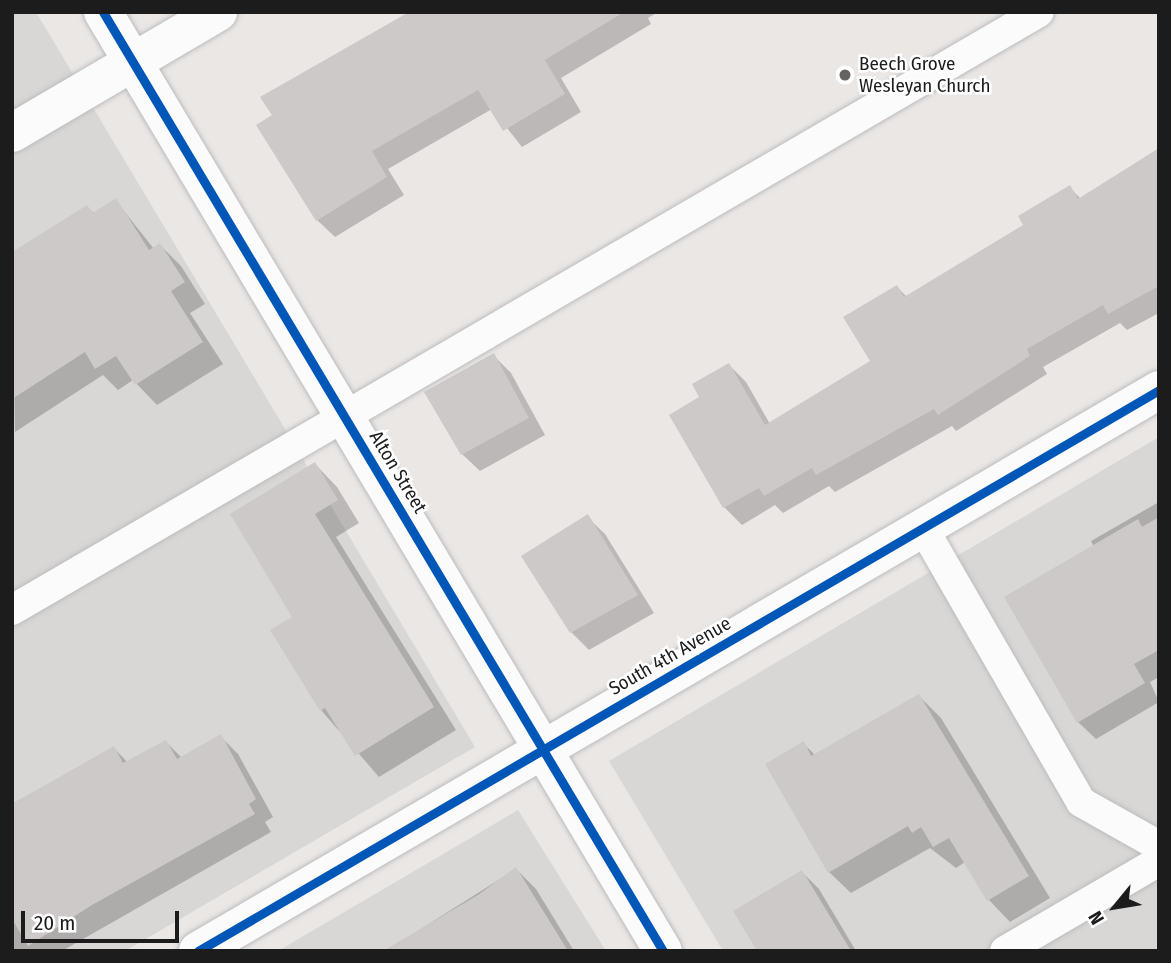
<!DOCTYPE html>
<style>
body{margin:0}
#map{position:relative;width:1171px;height:963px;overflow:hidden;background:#eae7e5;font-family:"Fira Sans Condensed",sans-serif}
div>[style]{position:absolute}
.residential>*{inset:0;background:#d9d7d6}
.shadow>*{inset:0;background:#0003}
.building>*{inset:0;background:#cdc9c8}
.roads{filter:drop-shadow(0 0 2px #bdbcbb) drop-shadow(0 0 2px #bdbcbb)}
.service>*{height:30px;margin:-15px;padding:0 15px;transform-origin:15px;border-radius:15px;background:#fcfbfb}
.minor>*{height:38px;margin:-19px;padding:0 19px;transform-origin:19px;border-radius:19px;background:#fcfbfb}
.tertiary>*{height:38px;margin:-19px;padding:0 19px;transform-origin:19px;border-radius:19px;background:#fcfbfb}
.cycleway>*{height:9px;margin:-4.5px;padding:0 4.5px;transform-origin:4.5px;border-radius:4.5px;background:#0057b8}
.dots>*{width:19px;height:19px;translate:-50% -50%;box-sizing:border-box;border:4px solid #fff;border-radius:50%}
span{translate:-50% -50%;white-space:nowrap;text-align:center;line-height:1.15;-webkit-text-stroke:5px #fff;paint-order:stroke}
.poi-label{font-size:19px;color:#1c1c1c}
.left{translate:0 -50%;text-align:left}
.street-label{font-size:19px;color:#1c1c1c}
.frame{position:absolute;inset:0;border:14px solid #1c1c1c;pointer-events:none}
.north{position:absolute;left:1080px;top:872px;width:70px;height:70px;-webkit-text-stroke:5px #fff;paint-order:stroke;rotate:240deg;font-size:19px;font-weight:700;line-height:28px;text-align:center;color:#1c1c1c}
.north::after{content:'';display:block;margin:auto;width:24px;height:32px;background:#1c1c1c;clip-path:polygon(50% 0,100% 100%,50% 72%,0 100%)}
.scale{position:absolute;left:21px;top:911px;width:158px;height:32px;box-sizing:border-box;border:4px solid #1c1c1c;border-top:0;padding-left:9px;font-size:21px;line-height:24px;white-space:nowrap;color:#1c1c1c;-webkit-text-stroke:5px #fff;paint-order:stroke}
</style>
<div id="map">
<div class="residential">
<div style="clip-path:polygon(12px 12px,36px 12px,475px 747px,125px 951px,12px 951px)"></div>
<div style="clip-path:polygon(1159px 437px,1159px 951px,723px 951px,609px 761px)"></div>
<div style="clip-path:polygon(518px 810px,606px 951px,278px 951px)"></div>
</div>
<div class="shadow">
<div style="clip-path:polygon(422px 12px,658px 12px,648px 18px,651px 24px,561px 78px,581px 112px,522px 147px,492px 109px,388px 169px,404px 195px,335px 237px,317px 220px)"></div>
<div style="clip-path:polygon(1159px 165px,1159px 313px,1127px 330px,1120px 323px,1043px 367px,1047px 374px,956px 431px,952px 426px,835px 492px,829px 486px,783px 513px,775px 505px,742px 525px,724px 507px,702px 398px,729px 365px,746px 382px,770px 424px,873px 362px,897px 287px,907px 297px,1025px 226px,1069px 187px,1081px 199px)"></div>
<div style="clip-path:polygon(116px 201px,154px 249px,160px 245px,181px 266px,205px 304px,190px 313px,223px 364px,157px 405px,133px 380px,118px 390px,103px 375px,15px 432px,12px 266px,87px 207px,95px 214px)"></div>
<div style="clip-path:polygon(493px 355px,511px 373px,545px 435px,480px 471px,462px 454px)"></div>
<div style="clip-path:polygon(315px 464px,337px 487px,359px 523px,336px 537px,456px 730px,379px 777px,321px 710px,295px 617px)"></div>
<div style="clip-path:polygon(1159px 502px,1159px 677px,1150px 682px,1159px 702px,1096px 739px,1078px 722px,1094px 547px,1091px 541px)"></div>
<div style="clip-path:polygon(587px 517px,605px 534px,654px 613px,589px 650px,571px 632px)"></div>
<div style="clip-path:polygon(919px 696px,941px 718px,1050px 898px,1010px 922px,989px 900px,965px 862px,956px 868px,930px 848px,851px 893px,829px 872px,803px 743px,815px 755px)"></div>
<div style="clip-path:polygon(220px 736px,238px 754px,273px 817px,265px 822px,271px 832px,62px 951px,12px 951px,12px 804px,114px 748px,128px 763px,166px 742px,182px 758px)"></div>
<div style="clip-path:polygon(516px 869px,536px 889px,574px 951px,386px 951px)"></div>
<div style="clip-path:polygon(802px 872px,819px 889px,856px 951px,759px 951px)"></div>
</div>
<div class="building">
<div style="clip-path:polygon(409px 12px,624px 12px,545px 60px,565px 94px,503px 131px,478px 90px,372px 151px,387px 177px,316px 221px,256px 125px,272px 115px,260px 97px)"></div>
<div style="clip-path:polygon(1159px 148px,1159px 286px,1108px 314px,1103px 305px,1027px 349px,1030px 356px,938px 415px,934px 409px,816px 475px,812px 468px,764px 496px,759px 488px,723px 508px,669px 415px,699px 397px,692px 384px,729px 363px,765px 425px,870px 361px,843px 317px,897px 285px,904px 297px,1023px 225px,1018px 216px,1070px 185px,1078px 199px)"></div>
<div style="clip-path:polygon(116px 198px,149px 250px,160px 243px,185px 282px,171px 291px,203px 342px,135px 385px,116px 356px,95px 369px,85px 352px,12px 399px,12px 252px,87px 205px,93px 213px)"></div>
<div style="clip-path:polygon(494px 353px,529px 418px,461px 455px,424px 392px)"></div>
<div style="clip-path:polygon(315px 462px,338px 500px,315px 514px,434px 707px,355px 756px,325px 708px,320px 711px,270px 630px,292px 617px,230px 514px)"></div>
<div style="clip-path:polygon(588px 514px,638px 595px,570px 633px,521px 556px)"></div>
<div style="clip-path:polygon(1159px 517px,1159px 650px,1134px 664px,1145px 683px,1077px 723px,1004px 597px,1138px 519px,1142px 527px)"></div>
<div style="clip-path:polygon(919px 694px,1029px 876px,987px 901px,949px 838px,933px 847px,921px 827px,912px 833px,908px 826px,828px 873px,765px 764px,804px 741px,811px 756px)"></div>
<div style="clip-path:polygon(221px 734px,256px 799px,249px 804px,255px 814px,92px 905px,28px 946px,12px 919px,12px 804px,114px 746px,123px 763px,166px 740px,177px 759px)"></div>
<div style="clip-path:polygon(516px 867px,568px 951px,383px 951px,478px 895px)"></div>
<div style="clip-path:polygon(802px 870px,851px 951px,757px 951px,733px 911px)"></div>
</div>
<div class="roads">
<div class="service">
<div style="left:923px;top:528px;width:316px;rotate:60deg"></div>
<div style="left:1081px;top:802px;width:90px;rotate:29.4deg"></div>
<div style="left:12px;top:610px;width:1188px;rotate:-30.21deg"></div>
<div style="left:1005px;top:951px;width:178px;rotate:-30.3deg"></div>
</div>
<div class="minor">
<div style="left:103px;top:12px;width:1093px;rotate:59.19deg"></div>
<div style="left:198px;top:951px;width:1113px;rotate:-30.27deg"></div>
</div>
<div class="tertiary">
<div style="left:12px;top:133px;width:239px;rotate:-30.4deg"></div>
</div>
</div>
<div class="cycleway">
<div style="left:103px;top:12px;width:1093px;rotate:59.19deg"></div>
<div style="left:198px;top:951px;width:1113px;rotate:-30.27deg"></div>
</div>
<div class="dots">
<div style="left:845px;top:75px;background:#646362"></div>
</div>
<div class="poi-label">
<span class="left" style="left:859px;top:75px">Beech Grove<br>Wesleyan Church</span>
</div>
<div class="street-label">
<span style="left:398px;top:472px;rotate:59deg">Alton Street</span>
<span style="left:670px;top:656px;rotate:-30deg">South 4th Avenue</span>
</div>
<div class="frame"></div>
<div class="north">N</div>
<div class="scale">20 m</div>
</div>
